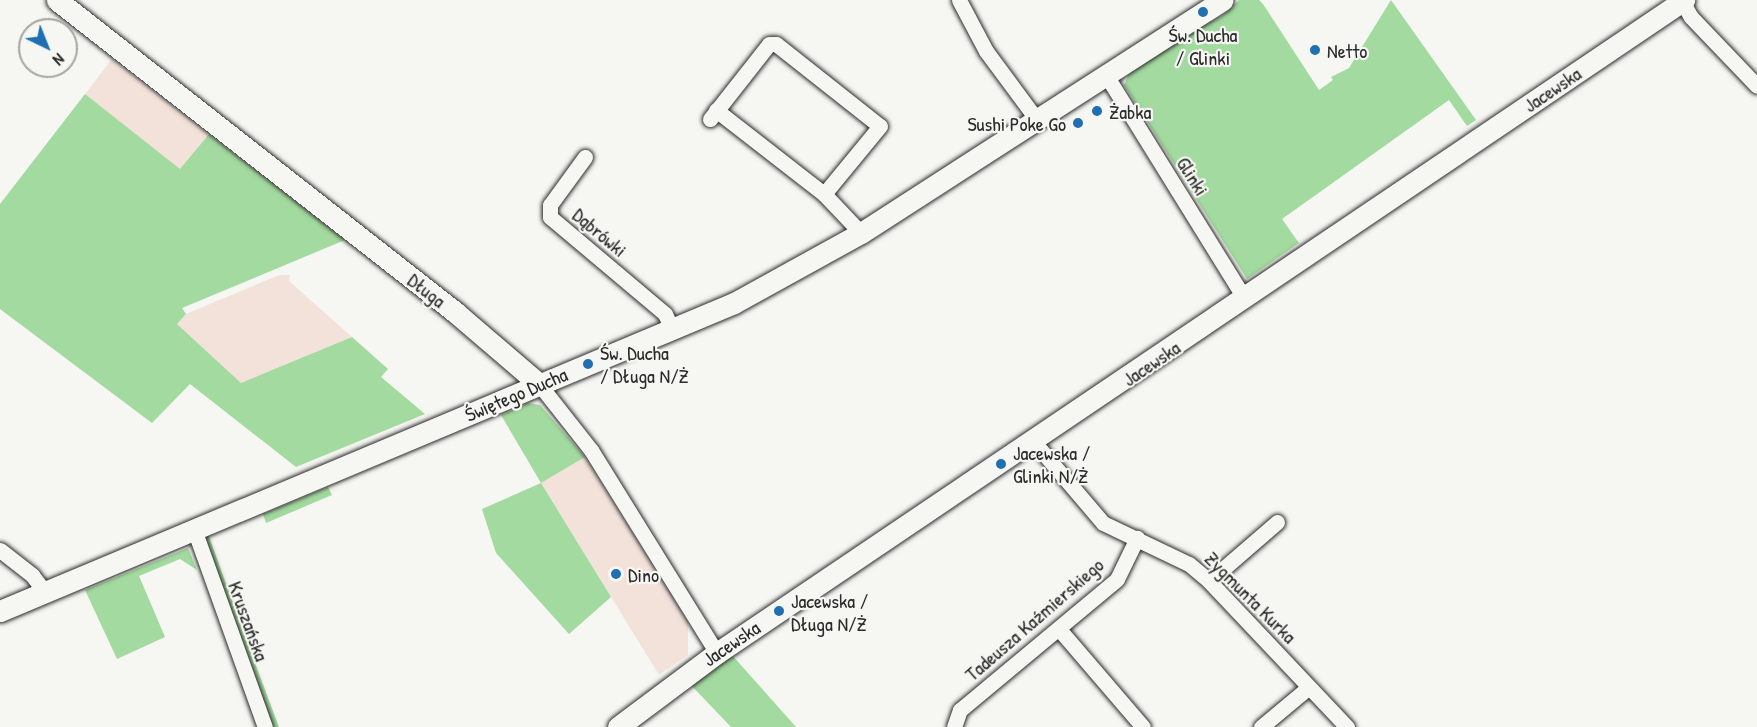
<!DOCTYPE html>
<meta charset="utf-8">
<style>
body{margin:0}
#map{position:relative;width:1757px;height:727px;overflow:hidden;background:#f6f6f2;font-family:"Patrick Hand",sans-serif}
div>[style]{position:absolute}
.built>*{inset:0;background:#f3e2da}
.green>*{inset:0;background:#a3da9f}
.roads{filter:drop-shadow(0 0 2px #2b2b2b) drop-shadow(0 0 2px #2b2b2b)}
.street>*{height:15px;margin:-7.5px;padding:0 7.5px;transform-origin:7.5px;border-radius:7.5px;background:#f6f6f2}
.secondary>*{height:21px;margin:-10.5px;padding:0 10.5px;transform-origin:10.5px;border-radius:10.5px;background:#f6f6f2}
.dots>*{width:16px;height:16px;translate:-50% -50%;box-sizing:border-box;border:3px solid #f6f6f2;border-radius:50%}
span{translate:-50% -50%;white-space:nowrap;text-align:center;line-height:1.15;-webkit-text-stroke:4.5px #f6f6f2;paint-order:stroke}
.poi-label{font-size:20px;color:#2b2b2b}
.left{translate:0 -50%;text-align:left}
.right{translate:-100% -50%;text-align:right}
.street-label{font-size:20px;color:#2b2b2b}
.north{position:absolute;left:18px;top:18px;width:60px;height:60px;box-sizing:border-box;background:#f6f6f2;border:2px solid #a5a5a2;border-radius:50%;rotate:137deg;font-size:16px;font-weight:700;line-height:24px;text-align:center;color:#2b2b2b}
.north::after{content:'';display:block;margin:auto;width:21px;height:27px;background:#1f6fb2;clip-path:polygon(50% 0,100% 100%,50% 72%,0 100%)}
</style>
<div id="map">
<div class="built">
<div style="clip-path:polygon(112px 59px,209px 134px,180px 170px,85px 94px)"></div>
<div style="clip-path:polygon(279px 275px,290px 275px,289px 281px,352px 337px,241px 383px,177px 324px,186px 314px)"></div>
<div style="clip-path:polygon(585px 457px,688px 622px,688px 655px,659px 675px,541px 483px)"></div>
</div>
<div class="green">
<div style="clip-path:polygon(1239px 0,1259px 0,1263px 4px,1319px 90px,1333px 80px,1331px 77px,1349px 68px,1391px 0,1476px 120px,1467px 126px,1449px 100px,1282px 219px,1299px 243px,1247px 279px,1124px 85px,1129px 74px,1153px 53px,1222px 16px)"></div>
<div style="clip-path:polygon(85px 94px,180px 169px,209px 134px,345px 240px,182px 308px,186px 314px,177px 324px,241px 383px,352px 337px,388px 369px,381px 377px,425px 414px,296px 467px,190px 384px,152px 423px,0 309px,0 204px)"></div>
<div style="clip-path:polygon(528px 403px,540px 405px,585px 457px,541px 483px,611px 597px,569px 634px,496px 553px,482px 509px,541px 483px,501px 415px)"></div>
<div style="clip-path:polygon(328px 487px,332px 495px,266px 523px,263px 514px)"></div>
<div style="clip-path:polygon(209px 536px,243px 631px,279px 727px,272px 727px,203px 538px)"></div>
<div style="clip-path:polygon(188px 548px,197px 570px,180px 559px,139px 576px,165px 637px,117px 659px,85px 590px)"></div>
<div style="clip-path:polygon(731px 654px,796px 727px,731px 727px,689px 683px)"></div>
</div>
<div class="roads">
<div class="street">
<div style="left:959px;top:0;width:58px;rotate:62.1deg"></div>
<div style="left:986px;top:51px;width:86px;rotate:53.5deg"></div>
<div style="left:1682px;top:1px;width:18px;rotate:61deg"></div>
<div style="left:1691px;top:17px;width:95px;rotate:46.3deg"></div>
<div style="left:1106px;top:75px;width:264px;rotate:58.2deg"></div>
<div style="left:716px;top:110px;width:137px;rotate:37.9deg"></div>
<div style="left:824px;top:194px;width:54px;rotate:46.5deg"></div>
<div style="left:710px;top:119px;width:95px;rotate:-51.8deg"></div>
<div style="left:769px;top:44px;width:7px"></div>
<div style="left:776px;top:44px;width:132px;rotate:38.3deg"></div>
<div style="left:880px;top:126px;width:88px;rotate:129.5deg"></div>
<div style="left:585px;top:157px;width:59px;rotate:126.1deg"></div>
<div style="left:550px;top:205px;width:12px;rotate:90deg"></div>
<div style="left:550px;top:217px;width:150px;rotate:40.1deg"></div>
<div style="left:665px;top:314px;width:17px;rotate:65deg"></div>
<div style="left:539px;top:384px;width:84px;rotate:51.8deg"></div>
<div style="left:591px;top:450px;width:239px;rotate:58.2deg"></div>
<div style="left:1034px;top:442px;width:106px;rotate:49.6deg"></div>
<div style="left:1103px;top:523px;width:95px;rotate:25.5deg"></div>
<div style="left:1189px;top:564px;width:26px;rotate:40deg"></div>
<div style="left:1209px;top:581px;width:201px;rotate:46.6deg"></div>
<div style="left:194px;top:529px;width:210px;rotate:70.3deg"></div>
<div style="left:0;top:550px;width:41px;rotate:38deg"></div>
<div style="left:32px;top:575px;width:21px;rotate:53deg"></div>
<div style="left:1209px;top:581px;width:90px;rotate:-40.9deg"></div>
<div style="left:1059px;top:629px;width:129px;rotate:49.4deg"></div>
<div style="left:954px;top:727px;width:18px;rotate:-71deg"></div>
<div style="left:960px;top:710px;width:204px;rotate:-39.8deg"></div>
<div style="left:1117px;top:579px;width:46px;rotate:-64deg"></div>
<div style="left:1261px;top:727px;width:62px;rotate:-39.8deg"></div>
</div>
<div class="secondary">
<div style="left:57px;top:0;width:506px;rotate:38.09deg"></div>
<div style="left:455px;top:312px;width:111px;rotate:40.6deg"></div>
<div style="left:0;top:611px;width:796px;rotate:-22.76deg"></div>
<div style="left:734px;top:303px;width:145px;rotate:-28.9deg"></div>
<div style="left:861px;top:233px;width:430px;rotate:-32.8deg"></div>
<div style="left:618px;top:727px;width:124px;rotate:-36.8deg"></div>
<div style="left:717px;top:653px;width:1167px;rotate:-34.03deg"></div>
</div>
</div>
<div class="dots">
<div style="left:1203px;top:12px;background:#1f6fb2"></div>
<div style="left:1315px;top:50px;background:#1f6fb2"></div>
<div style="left:1097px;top:111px;background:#1f6fb2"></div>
<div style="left:1078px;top:123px;background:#1f6fb2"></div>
<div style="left:588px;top:364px;background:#1f6fb2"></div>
<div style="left:1001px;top:464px;background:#1f6fb2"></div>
<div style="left:616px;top:574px;background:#1f6fb2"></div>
<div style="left:779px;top:611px;background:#1f6fb2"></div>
</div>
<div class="poi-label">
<span style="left:1203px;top:46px">Św. Ducha<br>/ Glinki</span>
<span class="left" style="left:1327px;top:50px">Netto</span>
<span class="left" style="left:1109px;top:111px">Żabka</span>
<span class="right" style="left:1066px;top:123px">Sushi Poke Go</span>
<span class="left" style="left:600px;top:364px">Św. Ducha<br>/ Długa N/Ż</span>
<span class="left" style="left:1013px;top:464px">Jacewska /<br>Glinki N/Ż</span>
<span class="left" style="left:628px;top:574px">Dino</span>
<span class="left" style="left:791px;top:612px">Jacewska /<br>Długa N/Ż</span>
</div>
<div class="street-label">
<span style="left:1552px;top:89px;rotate:-34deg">Jacewska</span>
<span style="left:1193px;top:176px;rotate:58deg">Glinki</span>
<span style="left:600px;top:232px;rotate:40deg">Dąbrówki</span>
<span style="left:427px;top:290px;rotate:38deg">Długa</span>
<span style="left:1151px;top:363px;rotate:-34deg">Jacewska</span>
<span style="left:516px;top:394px;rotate:-23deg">Świętego Ducha</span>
<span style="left:1251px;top:597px;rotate:45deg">Zygmunta Kurka</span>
<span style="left:1034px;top:619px;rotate:-41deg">Tadeusza Kaźmierskiego</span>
<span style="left:249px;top:621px;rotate:70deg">Kruszańska</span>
<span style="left:731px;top:643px;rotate:-34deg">Jacewska</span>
</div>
<div class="north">N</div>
</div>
